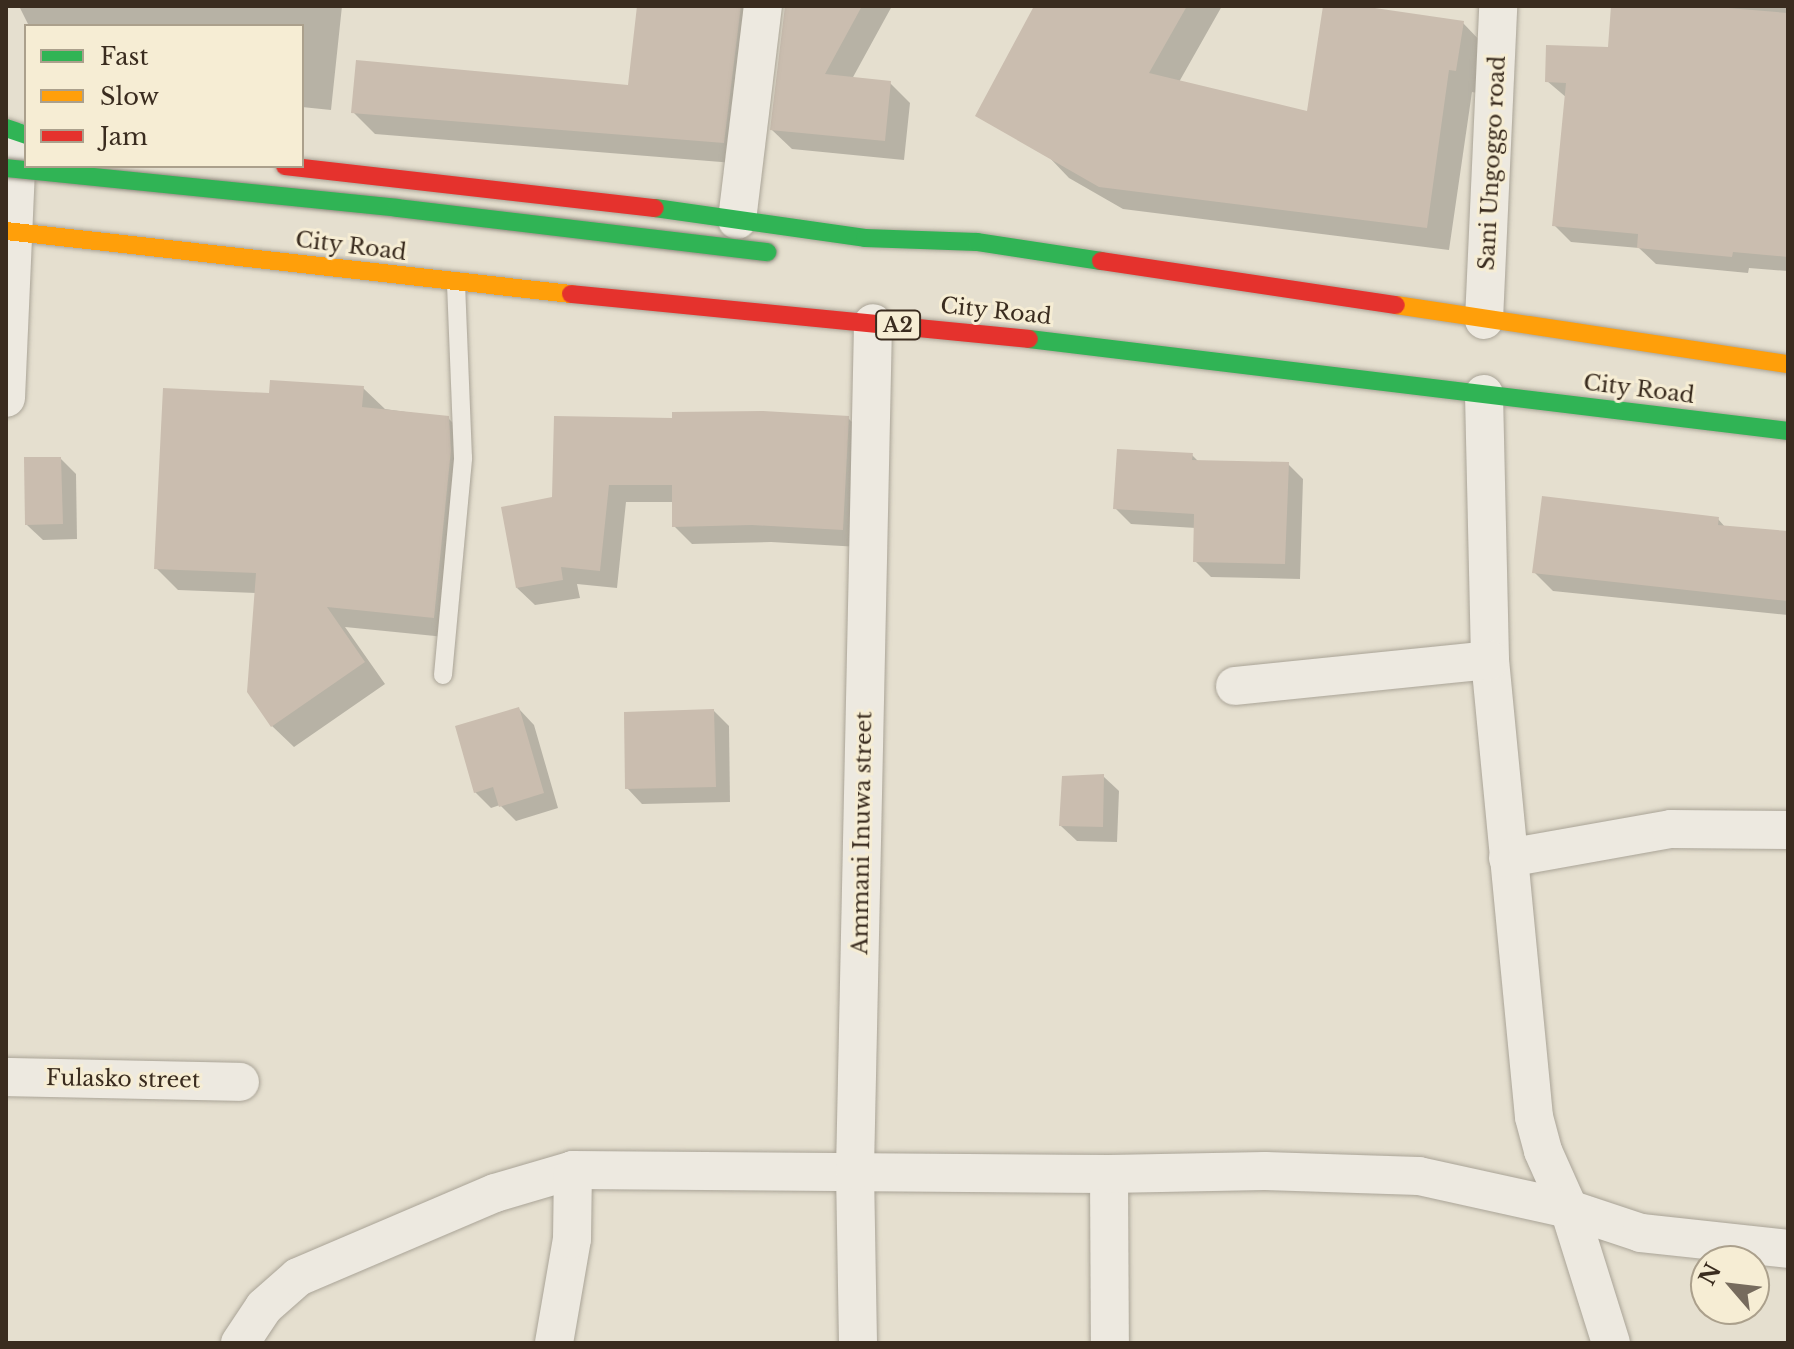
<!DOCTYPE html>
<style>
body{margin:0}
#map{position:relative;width:1794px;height:1349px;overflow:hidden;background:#e5dfcf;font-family:"Libre Baskerville",serif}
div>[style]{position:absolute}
.shadow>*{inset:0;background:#0003}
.building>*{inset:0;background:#cabdaf}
.roads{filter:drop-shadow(0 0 2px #aaa497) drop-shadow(0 0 2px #aaa497)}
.lane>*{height:18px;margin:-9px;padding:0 9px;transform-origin:9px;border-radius:9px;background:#ede9e0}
.street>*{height:38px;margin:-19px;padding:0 19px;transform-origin:19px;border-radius:19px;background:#ede9e0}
.fast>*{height:18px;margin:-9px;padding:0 9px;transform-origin:9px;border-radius:9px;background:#30b455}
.slow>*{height:18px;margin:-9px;padding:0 9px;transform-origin:9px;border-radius:9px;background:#ff9f0a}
.jam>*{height:18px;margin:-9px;padding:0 9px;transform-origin:9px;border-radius:9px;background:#e5322d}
.bridges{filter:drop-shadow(0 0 2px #90897e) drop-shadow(0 0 2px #90897e)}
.fast-bridge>*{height:18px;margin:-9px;padding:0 9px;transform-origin:9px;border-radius:9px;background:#30b455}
span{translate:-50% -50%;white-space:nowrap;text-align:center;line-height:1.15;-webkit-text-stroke:6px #f6edd4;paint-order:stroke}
.shield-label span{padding:2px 6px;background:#f6edd4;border:2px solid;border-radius:6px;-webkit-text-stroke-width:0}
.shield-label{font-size:20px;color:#3a2c1f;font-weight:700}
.street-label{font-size:22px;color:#3a2c1f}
.frame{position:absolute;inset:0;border:8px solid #3a2c1f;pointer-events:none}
.legend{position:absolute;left:24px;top:24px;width:280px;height:144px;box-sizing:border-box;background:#f6edd4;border:2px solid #aba08c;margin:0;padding:10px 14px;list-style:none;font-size:24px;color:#3a2c1f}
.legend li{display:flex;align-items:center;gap:16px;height:40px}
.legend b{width:40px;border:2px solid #aba08c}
.north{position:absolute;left:1690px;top:1245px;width:80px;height:80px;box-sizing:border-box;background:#f6edd4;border:2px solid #aba08c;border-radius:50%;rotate:298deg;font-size:22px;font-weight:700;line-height:32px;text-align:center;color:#3a2c1f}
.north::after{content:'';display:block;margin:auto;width:28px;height:36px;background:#766b5d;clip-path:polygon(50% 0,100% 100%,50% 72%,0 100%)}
</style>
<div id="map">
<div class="shadow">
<div style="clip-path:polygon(19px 6px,342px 6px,331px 110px,302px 107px,302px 26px,29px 26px)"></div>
<div style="clip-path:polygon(638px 6px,768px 6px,746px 164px,375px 134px,353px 112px,630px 87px)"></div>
<div style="clip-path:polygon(790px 6px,892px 6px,852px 79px,890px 83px,910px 103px,904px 160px,792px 149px,772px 130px)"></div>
<div style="clip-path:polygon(1132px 6px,1222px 6px,1179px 82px,1309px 113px,1325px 6px,1463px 23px,1485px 46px,1478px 93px,1472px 92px,1449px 250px,1123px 209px,1069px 178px,1047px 155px)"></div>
<div style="clip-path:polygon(1613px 6px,1788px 6px,1788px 271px,1749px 268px,1748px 273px,1656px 264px,1639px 248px,1571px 242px,1554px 225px,1567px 98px,1547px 81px,1610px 49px)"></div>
<div style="clip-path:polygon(363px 388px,385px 409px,448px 418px,470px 440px,471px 473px,455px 638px,345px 627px,385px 684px,294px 747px,272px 726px,256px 593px,178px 590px,156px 568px,270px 395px)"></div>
<div style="clip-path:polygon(848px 418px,866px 436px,860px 547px,771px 542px,692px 544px,674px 526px,674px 502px,626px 502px,617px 588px,577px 584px,580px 598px,535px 605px,517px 588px,554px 499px)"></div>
<div style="clip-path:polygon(1192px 455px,1199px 462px,1288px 464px,1303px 479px,1300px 579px,1211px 577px,1195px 561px,1196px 528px,1131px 524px,1115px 508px)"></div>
<div style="clip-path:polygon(61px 459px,76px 474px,77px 539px,43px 540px,27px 525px)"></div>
<div style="clip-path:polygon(1718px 519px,1726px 528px,1788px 533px,1788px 615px,1553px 591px,1534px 572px)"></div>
<div style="clip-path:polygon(519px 709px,534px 725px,558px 808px,516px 821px,500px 805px,491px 808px,475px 792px)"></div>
<div style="clip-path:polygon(714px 711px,729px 726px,730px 802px,642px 804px,627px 788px)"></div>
<div style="clip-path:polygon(1103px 776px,1119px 791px,1117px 842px,1077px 841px,1061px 826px)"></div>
</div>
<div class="building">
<div style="clip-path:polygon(637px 6px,741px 6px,724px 143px,351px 113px,356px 60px,628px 85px)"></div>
<div style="clip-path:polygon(785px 6px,862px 6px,825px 74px,891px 81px,885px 141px,770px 130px)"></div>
<div style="clip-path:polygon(1034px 6px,1187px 6px,1149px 73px,1307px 111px,1323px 6px,1361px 6px,1464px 21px,1456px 71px,1449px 70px,1427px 228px,1099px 187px,975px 116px)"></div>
<div style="clip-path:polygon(1611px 6px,1704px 6px,1788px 13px,1788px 257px,1733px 252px,1732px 257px,1637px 248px,1638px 234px,1552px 226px,1566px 83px,1545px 82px,1546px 45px,1608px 47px)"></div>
<div style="clip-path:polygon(270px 380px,364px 386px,362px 407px,449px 416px,451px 450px,434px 618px,327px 607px,365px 662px,271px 727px,247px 692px,256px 573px,154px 569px,163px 388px,269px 393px)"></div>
<div style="clip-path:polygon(763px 411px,849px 416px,843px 530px,752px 525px,672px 527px,672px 485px,609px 485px,600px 571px,561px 567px,563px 580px,516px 588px,501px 507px,552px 497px,554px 416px,672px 418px,672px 412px)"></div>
<div style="clip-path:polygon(1117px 449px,1193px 453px,1192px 460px,1289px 462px,1285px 564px,1193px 562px,1194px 514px,1113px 509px)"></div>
<div style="clip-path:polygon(24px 457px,61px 457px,63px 524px,25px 525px)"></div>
<div style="clip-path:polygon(1542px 496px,1719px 517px,1718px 525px,1788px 531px,1788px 601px,1532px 573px)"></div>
<div style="clip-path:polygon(519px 707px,544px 793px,499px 807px,493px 787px,474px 793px,455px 726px)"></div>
<div style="clip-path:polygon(714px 709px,716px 787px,625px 789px,624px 712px)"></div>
<div style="clip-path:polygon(1104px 774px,1103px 827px,1059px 826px,1062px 776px)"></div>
</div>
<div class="roads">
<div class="lane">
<div style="left:443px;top:675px;width:218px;rotate:-84.7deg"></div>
<div style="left:463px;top:458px;width:175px;rotate:-92.3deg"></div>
</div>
<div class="street">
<div style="left:737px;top:220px;width:216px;rotate:-83.1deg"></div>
<div style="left:1484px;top:320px;width:314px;rotate:-87.4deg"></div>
<div style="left:1484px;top:394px;width:266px;rotate:88.7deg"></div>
<div style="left:1490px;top:660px;width:459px;rotate:84.5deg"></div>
<div style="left:1534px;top:1117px;width:35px;rotate:75deg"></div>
<div style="left:1543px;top:1151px;width:64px;rotate:65.9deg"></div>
<div style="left:1569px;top:1209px;width:140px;rotate:72.6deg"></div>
<div style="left:6px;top:398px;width:256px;rotate:-87.5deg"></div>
<div style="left:1235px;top:686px;width:256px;rotate:-5.8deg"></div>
<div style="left:1508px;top:858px;width:166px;rotate:-10.1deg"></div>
<div style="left:1671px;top:829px;width:117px;rotate:0.5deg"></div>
<div style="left:6px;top:1077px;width:234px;rotate:1.2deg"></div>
<div style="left:1109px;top:1174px;width:169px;rotate:89.7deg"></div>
<div style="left:240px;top:1343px;width:43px;rotate:-56.3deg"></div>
<div style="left:264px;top:1307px;width:45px;rotate:-41.4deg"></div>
<div style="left:298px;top:1277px;width:214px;rotate:-23.1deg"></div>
<div style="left:495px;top:1193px;width:81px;rotate:-16.4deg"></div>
<div style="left:573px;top:1170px;width:536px;rotate:0.43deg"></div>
<div style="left:1109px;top:1174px;width:156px;rotate:-1.1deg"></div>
<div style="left:1265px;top:1171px;width:154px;rotate:1.9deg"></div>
<div style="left:1419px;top:1176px;width:154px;rotate:12.4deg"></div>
<div style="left:1569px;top:1209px;width:76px;rotate:18.4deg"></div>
<div style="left:1641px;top:1233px;width:148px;rotate:6.2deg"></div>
<div style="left:554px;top:1343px;width:106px;rotate:-80.2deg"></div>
<div style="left:572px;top:1239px;width:69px;rotate:-89.2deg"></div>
<div style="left:858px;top:1343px;width:173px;rotate:-91deg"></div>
<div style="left:855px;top:1170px;width:847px;rotate:-88.78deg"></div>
</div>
<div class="fast">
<div style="left:6px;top:128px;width:21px;rotate:19deg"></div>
<div style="left:655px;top:208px;width:212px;rotate:8.1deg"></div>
<div style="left:865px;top:238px;width:112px;rotate:2deg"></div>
<div style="left:977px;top:242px;width:125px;rotate:8.7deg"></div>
<div style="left:1029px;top:339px;width:765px;rotate:6.91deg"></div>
</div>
<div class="slow">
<div style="left:6px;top:231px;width:569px;rotate:6.36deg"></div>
<div style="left:1396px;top:305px;width:396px;rotate:8.6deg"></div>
</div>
<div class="jam">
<div style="left:285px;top:166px;width:372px;rotate:6.5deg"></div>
<div style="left:1101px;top:261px;width:298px;rotate:8.5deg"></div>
<div style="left:571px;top:294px;width:460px;rotate:5.6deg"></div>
</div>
</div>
<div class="bridges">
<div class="fast-bridge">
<div style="left:6px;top:168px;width:393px;rotate:5.8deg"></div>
<div style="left:397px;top:208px;width:373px;rotate:6.8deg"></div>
</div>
</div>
<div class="shield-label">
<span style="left:898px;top:325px">A2</span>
</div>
<div class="street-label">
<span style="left:1492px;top:163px;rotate:-87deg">Sani Ungoggo road</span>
<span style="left:351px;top:246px;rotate:7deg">City Road</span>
<span style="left:996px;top:311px;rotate:6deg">City Road</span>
<span style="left:1639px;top:389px;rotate:7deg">City Road</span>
<span style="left:862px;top:833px;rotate:-89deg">Ammani Inuwa street</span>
<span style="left:123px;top:1079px;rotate:1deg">Fulasko street</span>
</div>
<div class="frame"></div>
<ul class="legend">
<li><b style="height:10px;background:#30b455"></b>Fast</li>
<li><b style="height:10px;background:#ff9f0a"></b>Slow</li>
<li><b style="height:10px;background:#e5322d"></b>Jam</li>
</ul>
<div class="north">N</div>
</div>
